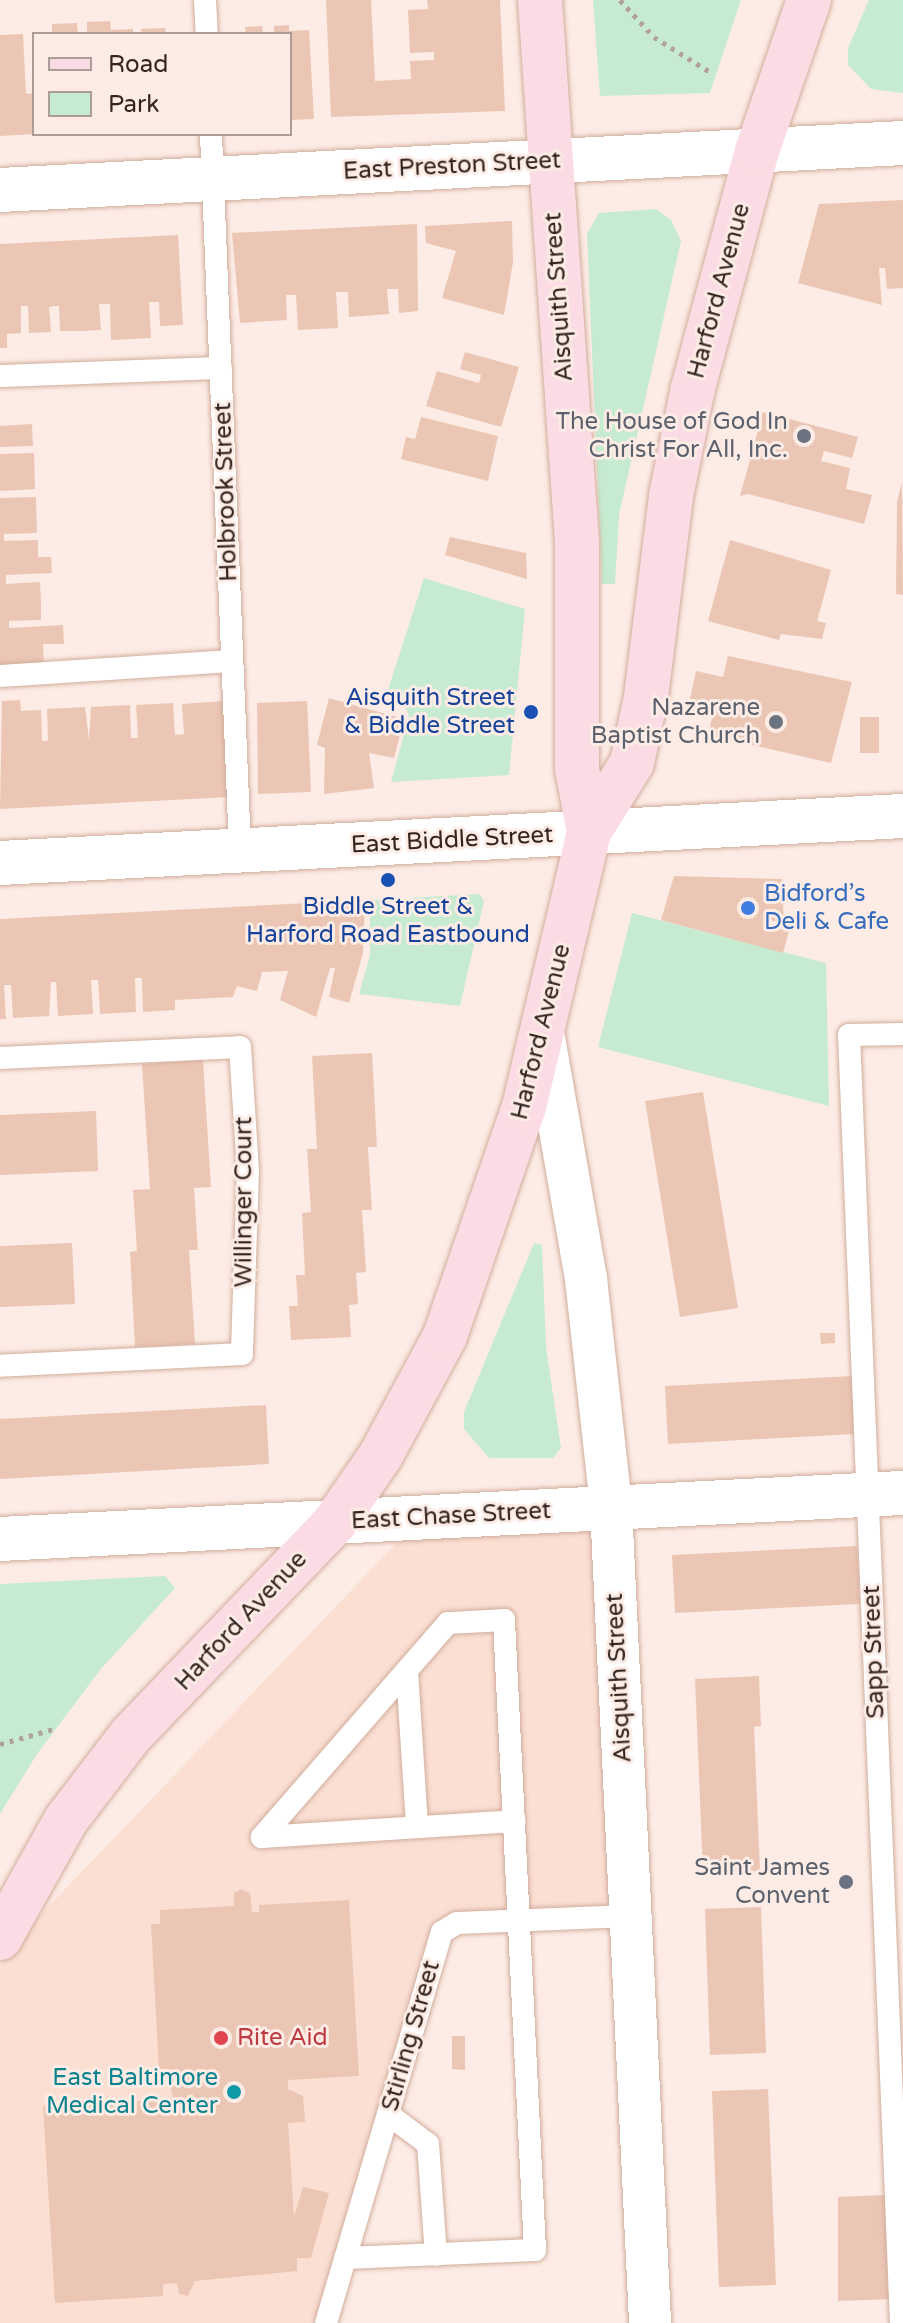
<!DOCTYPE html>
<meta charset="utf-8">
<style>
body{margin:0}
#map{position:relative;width:903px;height:2323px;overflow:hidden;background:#fcece5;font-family:"Varela Round",sans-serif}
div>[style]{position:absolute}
.built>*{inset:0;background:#fbdfd3}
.green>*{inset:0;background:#c6ebd0}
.building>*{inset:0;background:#ecc6b5}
.path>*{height:5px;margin-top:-2.5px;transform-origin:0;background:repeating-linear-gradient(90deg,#b0a19a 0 4px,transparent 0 10px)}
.roads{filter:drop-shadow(0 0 2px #d2ad9c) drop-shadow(0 0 2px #d2ad9c)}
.service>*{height:22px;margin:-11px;padding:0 11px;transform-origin:11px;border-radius:11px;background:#fff}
.minor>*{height:42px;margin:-21px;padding:0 21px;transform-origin:21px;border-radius:21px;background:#fff}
.tertiary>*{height:44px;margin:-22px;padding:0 22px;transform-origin:22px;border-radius:22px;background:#fff}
.secondary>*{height:44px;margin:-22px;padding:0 22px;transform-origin:22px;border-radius:22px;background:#fff}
.primary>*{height:44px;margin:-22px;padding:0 22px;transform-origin:22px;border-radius:22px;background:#fcdce4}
.dots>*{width:22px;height:22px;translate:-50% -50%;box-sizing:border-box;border:4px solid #fcece5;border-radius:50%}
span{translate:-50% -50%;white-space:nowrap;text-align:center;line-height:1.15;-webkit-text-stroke:6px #fcece5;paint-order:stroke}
.street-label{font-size:24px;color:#32241e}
.worship-label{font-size:24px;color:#5b616d}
.right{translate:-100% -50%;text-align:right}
.transit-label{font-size:24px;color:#164399}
.shop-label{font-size:24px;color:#366cbe}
.left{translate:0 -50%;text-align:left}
.health-label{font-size:24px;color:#be3a42}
.culture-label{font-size:24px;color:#0d838f}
.legend{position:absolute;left:32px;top:32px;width:260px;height:104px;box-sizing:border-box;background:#fcece5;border:2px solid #ab9c95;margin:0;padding:10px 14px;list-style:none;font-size:24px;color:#32241e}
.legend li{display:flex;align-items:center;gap:16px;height:40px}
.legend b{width:40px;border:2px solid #ab9c95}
</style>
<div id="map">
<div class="built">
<div style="clip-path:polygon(617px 1502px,631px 1919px,451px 1927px,324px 2323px,0 2323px,0 1966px,6px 1951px,429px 1509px)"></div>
</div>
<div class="green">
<div style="clip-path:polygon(593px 0,741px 0,710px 93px,600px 96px)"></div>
<div style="clip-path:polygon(869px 0,903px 0,903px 93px,871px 89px,848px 65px,848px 48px)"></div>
<div style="clip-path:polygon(656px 209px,671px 220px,681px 241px,619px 515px,615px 584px,602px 584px,587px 234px,599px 213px)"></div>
<div style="clip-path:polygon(424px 578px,525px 609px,509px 775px,391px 782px,409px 716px,403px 701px,386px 696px)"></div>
<div style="clip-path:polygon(480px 894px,484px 901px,460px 1006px,359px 994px,370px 955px,370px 900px)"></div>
<div style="clip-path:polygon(632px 913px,826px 963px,829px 1106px,598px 1047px)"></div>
<div style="clip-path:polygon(534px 1243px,542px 1245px,546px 1347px,561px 1448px,553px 1458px,489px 1458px,464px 1429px,464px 1412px)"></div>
<div style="clip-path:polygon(165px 1576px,175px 1588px,100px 1670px,37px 1754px,0 1814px,0 1584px)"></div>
</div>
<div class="building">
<div style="clip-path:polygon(326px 0,371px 0,375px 81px,411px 79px,410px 61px,434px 60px,434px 52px,410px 53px,408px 10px,428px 9px,427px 0,500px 0,505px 111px,331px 117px)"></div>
<div style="clip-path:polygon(110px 21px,111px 30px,133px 29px,133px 34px,87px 34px,87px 22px)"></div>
<div style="clip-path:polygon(77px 23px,78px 34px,52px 34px,52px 24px)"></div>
<div style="clip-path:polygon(289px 25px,289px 31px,309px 30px,314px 119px,290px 120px,290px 34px,274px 34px,274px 26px)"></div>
<div style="clip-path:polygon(262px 26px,263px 34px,246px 34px,245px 27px)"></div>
<div style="clip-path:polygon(165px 28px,166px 34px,142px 34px,141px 29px)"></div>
<div style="clip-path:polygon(23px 34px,26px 94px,34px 93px,34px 134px,0 136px,0 35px)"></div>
<div style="clip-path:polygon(903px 200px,903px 288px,887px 289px,885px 268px,879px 268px,882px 305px,798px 283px,819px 204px)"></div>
<div style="clip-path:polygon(512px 221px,513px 262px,504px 315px,442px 298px,456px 251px,426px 243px,425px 226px)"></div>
<div style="clip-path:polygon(417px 224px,418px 311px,399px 313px,398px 289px,387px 289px,389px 314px,349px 317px,348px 292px,336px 292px,338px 328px,298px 330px,296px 295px,286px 295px,287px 320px,240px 323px,232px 233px)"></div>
<div style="clip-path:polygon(178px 235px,183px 325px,160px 326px,159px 302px,149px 302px,151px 338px,111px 340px,110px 304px,99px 304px,101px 330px,82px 331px,60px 331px,59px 306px,54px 306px,49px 307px,51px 332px,29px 333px,28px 306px,21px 306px,21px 333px,7px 334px,7px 348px,0 348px,0 244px)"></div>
<div style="clip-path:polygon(465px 352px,519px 367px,501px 427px,426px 406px,437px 371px,479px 383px,481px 375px,460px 369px)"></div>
<div style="clip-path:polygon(763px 412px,858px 437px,852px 458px,824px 451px,821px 461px,850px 468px,846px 489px,872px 495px,864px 524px,748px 494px,740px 496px)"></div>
<div style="clip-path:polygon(421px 417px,498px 436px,488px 481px,401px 459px,406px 437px,415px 439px)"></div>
<div style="clip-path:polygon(32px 424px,33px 446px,0 447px,0 426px)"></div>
<div style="clip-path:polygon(34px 453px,35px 489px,0 491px,0 454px)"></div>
<div style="clip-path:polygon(902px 482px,903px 595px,896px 594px,897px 502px)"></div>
<div style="clip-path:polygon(36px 497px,37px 533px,4px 534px,4px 541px,38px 540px,38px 557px,51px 557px,52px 573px,6px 575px,6px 584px,40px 582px,41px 600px,41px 620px,9px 621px,9px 628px,63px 625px,64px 644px,43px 644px,44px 664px,0 666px,0 498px)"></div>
<div style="clip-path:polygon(450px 537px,526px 553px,527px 579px,445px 555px)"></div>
<div style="clip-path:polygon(730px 540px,831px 570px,817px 621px,826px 623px,822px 639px,781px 634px,779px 640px,708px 621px)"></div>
<div style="clip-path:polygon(728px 656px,852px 682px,831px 763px,708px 735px,714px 709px,689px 703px,696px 671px,723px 677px)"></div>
<div style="clip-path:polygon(329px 698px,404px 719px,394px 758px,369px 753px,374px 788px,324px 794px,325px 748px,317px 745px)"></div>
<div style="clip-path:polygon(20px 700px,21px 711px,41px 710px,42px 741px,48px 741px,47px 709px,85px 707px,89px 740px,91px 707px,130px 705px,131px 738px,138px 738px,136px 705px,173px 703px,175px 735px,184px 734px,182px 704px,224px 701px,229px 797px,0 809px,2px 701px)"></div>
<div style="clip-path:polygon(307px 701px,311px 792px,258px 794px,257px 703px)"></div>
<div style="clip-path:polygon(860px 717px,879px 717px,879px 753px,860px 753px)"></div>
<div style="clip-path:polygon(674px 876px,782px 879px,784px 924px,770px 920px,768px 925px,789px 931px,783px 953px,661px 920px)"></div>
<div style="clip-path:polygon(365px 900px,363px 953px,349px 1003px,329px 997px,335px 968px,330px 968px,316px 1017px,280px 1000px,288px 971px,262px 972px,257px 991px,237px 986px,233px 997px,175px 1000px,175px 1010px,143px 1012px,142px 978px,135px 978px,136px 1012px,100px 1014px,98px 980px,91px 980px,93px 1014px,58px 1016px,56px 982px,51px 982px,49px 1016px,13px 1018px,11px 985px,4px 985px,6px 1019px,0 1019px,0 919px)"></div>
<div style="clip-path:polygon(372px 1053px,377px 1147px,368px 1147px,372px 1210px,362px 1210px,366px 1272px,356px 1273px,358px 1304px,349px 1305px,351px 1337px,291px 1340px,289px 1306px,298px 1306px,296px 1275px,305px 1275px,302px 1213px,311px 1212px,307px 1149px,317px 1149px,312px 1056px)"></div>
<div style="clip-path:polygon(203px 1060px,211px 1187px,194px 1188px,198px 1250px,189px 1250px,195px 1344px,135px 1347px,130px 1252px,137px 1251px,133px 1190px,150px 1189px,142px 1064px)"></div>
<div style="clip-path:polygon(703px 1092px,738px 1308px,680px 1317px,645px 1101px)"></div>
<div style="clip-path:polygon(96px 1111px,98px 1171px,0 1175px,0 1115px)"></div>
<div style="clip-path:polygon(72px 1243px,75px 1304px,0 1307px,0 1246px)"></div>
<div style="clip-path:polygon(820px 1333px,835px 1333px,835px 1343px,821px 1344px)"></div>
<div style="clip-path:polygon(852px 1376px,855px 1434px,668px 1444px,665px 1386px)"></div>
<div style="clip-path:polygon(266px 1405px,269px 1464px,0 1479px,0 1419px)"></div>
<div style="clip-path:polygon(857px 1546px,860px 1604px,675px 1613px,672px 1555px)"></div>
<div style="clip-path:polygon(759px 1676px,761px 1726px,754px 1727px,760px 1871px,703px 1873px,695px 1679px)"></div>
<div style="clip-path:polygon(241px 1889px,250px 1893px,252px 1912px,259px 1912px,259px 1905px,349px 1900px,359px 2076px,288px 2080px,288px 2089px,303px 2096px,305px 2122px,288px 2123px,294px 2216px,303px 2187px,329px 2193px,311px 2258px,297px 2258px,297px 2271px,195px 2281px,188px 2296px,179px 2294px,177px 2283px,163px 2284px,163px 2296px,55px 2303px,43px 2106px,173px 2099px,167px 2069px,159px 2070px,151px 1924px,160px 1924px,160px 1910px,234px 1906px,234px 1893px)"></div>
<div style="clip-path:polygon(761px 1907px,766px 2053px,710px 2055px,705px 1909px)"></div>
<div style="clip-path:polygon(452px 2036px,465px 2036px,465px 2070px,452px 2069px)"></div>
<div style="clip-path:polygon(768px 2089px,776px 2285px,719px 2287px,712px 2091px)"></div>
<div style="clip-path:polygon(885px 2195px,888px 2292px,893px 2292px,893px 2299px,838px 2301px,838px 2197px)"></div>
</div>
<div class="path">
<div style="left:620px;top:0;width:50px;rotate:47.4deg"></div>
<div style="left:654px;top:37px;width:66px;rotate:32deg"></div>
<div style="left:0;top:1744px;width:59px;rotate:-15.7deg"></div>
</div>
<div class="roads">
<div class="service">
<div style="left:205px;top:0;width:34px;rotate:87deg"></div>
<div style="left:211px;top:134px;width:717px;rotate:87.68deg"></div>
<div style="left:0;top:376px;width:221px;rotate:-2.1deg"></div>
<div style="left:0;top:676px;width:232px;rotate:-3.7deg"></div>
<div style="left:0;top:1058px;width:240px;rotate:-2.6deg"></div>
<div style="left:240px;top:1047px;width:123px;rotate:86.3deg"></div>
<div style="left:248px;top:1170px;width:184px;rotate:91.9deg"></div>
<div style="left:242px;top:1354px;width:242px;rotate:177.2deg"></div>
<div style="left:407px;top:1671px;width:156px;rotate:86.3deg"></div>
<div style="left:388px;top:2114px;width:50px;rotate:36.9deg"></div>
<div style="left:428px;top:2144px;width:111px;rotate:85.9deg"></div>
<div style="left:345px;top:2258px;width:190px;rotate:-2.4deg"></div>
<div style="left:535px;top:2250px;width:631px;rotate:-92.82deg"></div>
<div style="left:504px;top:1620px;width:56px;rotate:176.9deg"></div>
<div style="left:448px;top:1623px;width:284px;rotate:131deg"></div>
<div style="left:262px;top:1837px;width:253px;rotate:-3.6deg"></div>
<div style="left:326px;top:2323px;width:408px;rotate:-73.5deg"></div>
<div style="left:442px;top:1932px;width:17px;rotate:-31deg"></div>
<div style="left:457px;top:1923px;width:173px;rotate:-2.3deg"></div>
<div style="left:901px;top:2323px;width:1289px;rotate:-92.31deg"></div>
<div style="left:849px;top:1035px;width:54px;rotate:-1.1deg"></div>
</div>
<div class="minor">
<div style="left:544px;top:1038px;width:245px;rotate:80.1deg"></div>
<div style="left:586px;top:1279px;width:229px;rotate:83.7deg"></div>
<div style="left:611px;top:1507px;width:817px;rotate:87.26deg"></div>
</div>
<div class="tertiary">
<div style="left:0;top:1539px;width:904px;rotate:-2.92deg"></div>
</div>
<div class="secondary">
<div style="left:0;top:190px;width:904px;rotate:-2.98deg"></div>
<div style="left:0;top:863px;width:904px;rotate:-2.98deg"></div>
</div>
<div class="primary">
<div style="left:540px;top:0;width:544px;rotate:86.1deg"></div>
<div style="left:577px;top:543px;width:226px;rotate:90deg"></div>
<div style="left:577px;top:769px;width:64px;rotate:79.2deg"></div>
<div style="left:0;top:1938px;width:135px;rotate:-60.8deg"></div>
<div style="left:66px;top:1820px;width:107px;rotate:-52.6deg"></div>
<div style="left:131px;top:1735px;width:295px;rotate:-46.2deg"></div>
<div style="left:335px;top:1522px;width:81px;rotate:-55.5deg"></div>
<div style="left:381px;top:1455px;width:135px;rotate:-61.7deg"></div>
<div style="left:445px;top:1336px;width:242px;rotate:-71deg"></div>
<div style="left:524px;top:1107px;width:283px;rotate:-76.7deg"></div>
<div style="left:589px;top:832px;width:81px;rotate:-58.1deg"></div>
<div style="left:632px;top:763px;width:67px;rotate:-78deg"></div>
<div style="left:646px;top:697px;width:203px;rotate:-82.9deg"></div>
<div style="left:671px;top:496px;width:110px;rotate:-78.5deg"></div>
<div style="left:693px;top:388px;width:245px;rotate:-74.9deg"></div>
<div style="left:757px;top:151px;width:160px;rotate:-71deg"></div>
</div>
</div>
<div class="dots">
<div style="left:804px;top:436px;background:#6b7280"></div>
<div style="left:531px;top:712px;background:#1a4fb4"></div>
<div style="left:776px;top:722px;background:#6b7280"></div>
<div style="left:388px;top:880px;background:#1a4fb4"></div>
<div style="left:748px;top:908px;background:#3f7fe0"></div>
<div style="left:846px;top:1882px;background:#6b7280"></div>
<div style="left:221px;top:2038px;background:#e0444e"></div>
<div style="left:234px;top:2092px;background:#0f9aa8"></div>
</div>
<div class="street-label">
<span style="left:452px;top:166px;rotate:-3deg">East Preston Street</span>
<span style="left:719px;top:291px;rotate:-75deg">Harford Avenue</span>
<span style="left:559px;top:297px;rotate:-94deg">Aisquith Street</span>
<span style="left:226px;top:492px;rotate:-92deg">Holbrook Street</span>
<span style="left:452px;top:840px;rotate:-3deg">East Biddle Street</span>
<span style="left:541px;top:1032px;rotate:-76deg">Harford Avenue</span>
<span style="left:244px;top:1202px;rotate:-90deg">Willinger Court</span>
<span style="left:451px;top:1516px;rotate:-3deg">East Chase Street</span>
<span style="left:241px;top:1621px;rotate:-47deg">Harford Avenue</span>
<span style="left:874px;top:1652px;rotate:-92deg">Sapp Street</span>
<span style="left:619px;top:1678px;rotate:-93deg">Aisquith Street</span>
<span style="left:411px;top:2036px;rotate:-74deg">Stirling Street</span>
</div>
<div class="worship-label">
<span class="right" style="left:788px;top:436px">The House of God In<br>Christ For All, Inc.</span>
<span class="right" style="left:760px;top:722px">Nazarene<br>Baptist Church</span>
<span class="right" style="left:830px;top:1882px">Saint James<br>Convent</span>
</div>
<div class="transit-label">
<span class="right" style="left:515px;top:712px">Aisquith Street<br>&amp; Biddle Street</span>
<span style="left:388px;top:921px">Biddle Street &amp;<br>Harford Road Eastbound</span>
</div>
<div class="shop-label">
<span class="left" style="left:764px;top:908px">Bidford’s<br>Deli &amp; Cafe</span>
</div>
<div class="health-label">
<span class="left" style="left:237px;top:2038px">Rite Aid</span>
</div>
<div class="culture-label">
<span class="right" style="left:218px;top:2092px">East Baltimore<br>Medical Center</span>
</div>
<ul class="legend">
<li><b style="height:10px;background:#fcdce4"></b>Road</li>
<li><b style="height:22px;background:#c6ebd0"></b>Park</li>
</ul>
</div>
